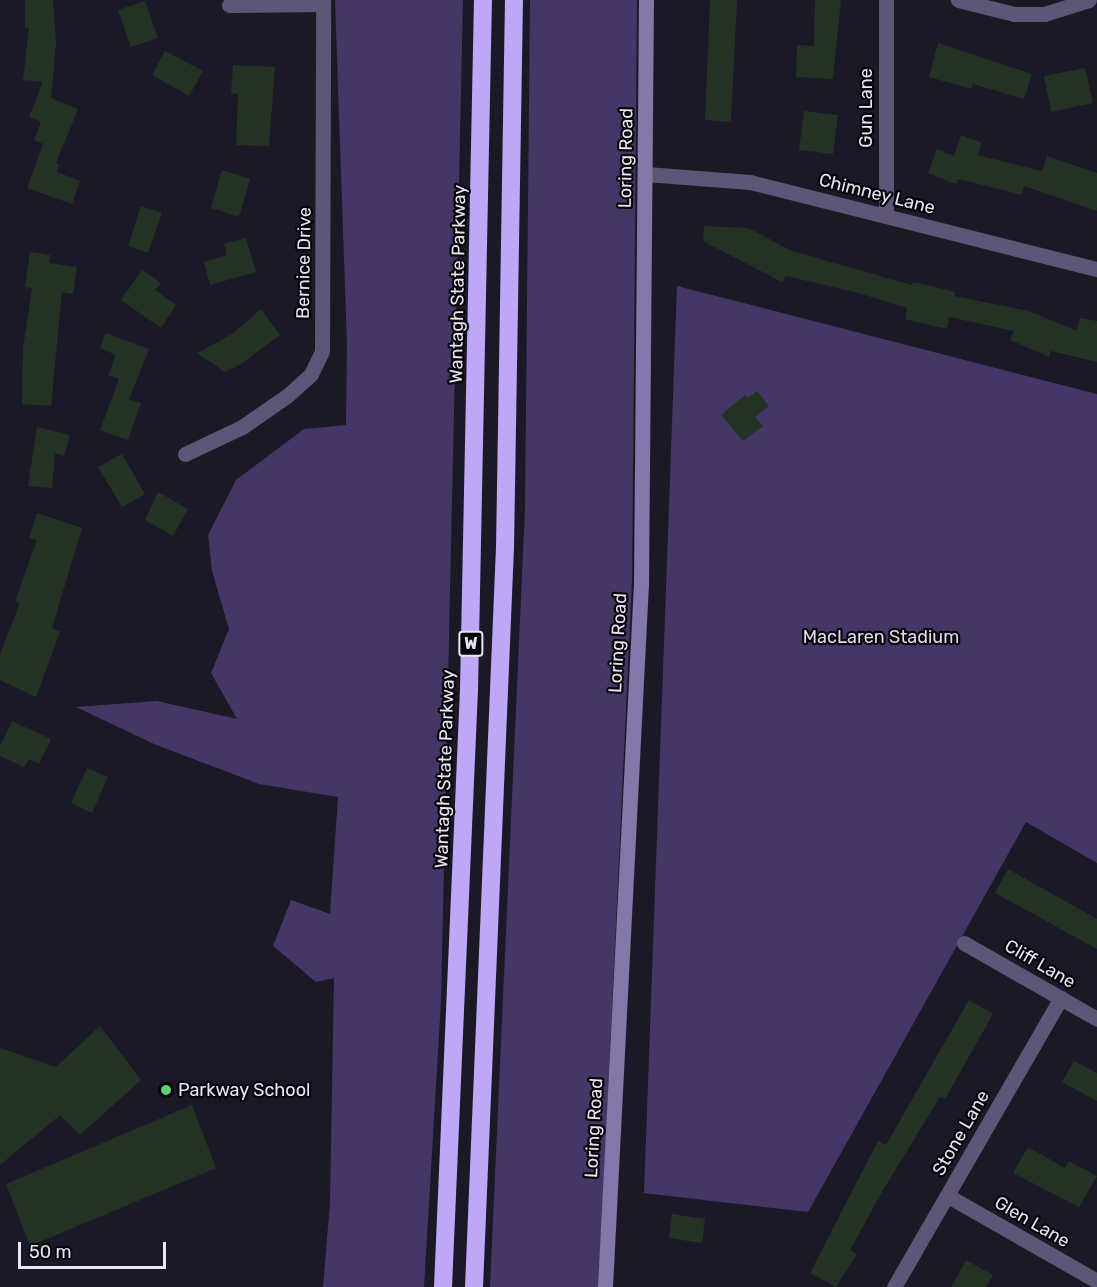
<!DOCTYPE html>
<style>
body{margin:0}
#map{position:relative;width:1097px;height:1287px;overflow:hidden;background:#1c1927;font-family:Rubik,sans-serif}
div>[style]{position:absolute}
.green>*{inset:0;background:#443765}
.building>*{inset:0;background:#243125}
.street>*{height:15px;margin:-7.5px;padding:0 7.5px;transform-origin:7.5px;border-radius:7.5px;background:#5e5676}
.secondary>*{height:15px;margin:-7.5px;padding:0 7.5px;transform-origin:7.5px;border-radius:7.5px;background:#8477aa}
.highway>*{height:18px;margin:-9px;padding:0 9px;transform-origin:9px;border-radius:9px;background:#bda8f8}
.dots>*{width:16px;height:16px;translate:-50% -50%;box-sizing:border-box;border:3px solid #07050b;border-radius:50%}
span{translate:-50% -50%;white-space:nowrap;text-align:center;line-height:1.15;-webkit-text-stroke:4.5px #07050b;paint-order:stroke}
.shield-label span{padding:2px 4px;background:#07050b;border:2px solid;border-radius:4px;-webkit-text-stroke-width:0}
.shield-label{font-size:16px;color:#e8e6f0;font-weight:700}
.street-label{font-size:18px;color:#e8e6f0}
.park-label{font-size:18px;color:#dfdbf0}
.poi-label{font-size:18px;color:#e8e6f0}
.left{translate:0 -50%;text-align:left}
.scale{position:absolute;left:18px;top:1242px;width:148px;height:27px;box-sizing:border-box;border:3px solid #e8e6f0;border-top:0;padding-left:8px;font-size:18px;line-height:21px;white-space:nowrap;color:#e8e6f0;-webkit-text-stroke:4px #07050b;paint-order:stroke}
</style>
<div id="map">
<div class="green">
<div style="clip-path:polygon(335px 0,463px 0,441px 1001px,424px 1287px,323px 1287px,330px 1203px,334px 978px,316px 982px,273px 946px,291px 900px,330px 914px,338px 797px,259px 784px,154px 744px,76px 707px,157px 701px,237px 719px,211px 673px,229px 629px,212px 571px,208px 535px,236px 480px,304px 429px,346px 425px,347px 345px)"></div>
<div style="clip-path:polygon(530px 0,637px 0,632px 580px,599px 1287px,490px 1287px,525px 509px)"></div>
<div style="clip-path:polygon(677px 286px,1097px 394px,1097px 863px,1026px 822px,808px 1212px,644px 1193px)"></div>
</div>
<div class="building">
<div style="clip-path:polygon(25px 0,53px 0,56px 44px,51px 98px,78px 109px,56px 163px,59px 164px,57px 172px,80px 181px,72px 204px,27px 188px,43px 144px,34px 140px,41px 122px,29px 117px,43px 82px,23px 80px,29px 28px,25px 28px)"></div>
<div style="clip-path:polygon(710px 0,737px 0,731px 122px,705px 120px)"></div>
<div style="clip-path:polygon(815px 0,841px 0,833px 79px,796px 77px,797px 45px,814px 46px)"></div>
<div style="clip-path:polygon(145px 1px,158px 38px,131px 47px,118px 10px)"></div>
<div style="clip-path:polygon(938px 43px,1032px 74px,1024px 99px,973px 84px,972px 89px,929px 77px)"></div>
<div style="clip-path:polygon(165px 51px,203px 71px,189px 96px,152px 75px)"></div>
<div style="clip-path:polygon(233px 65px,275px 67px,269px 146px,236px 145px,238px 94px,231px 93px)"></div>
<div style="clip-path:polygon(1085px 68px,1093px 103px,1051px 112px,1044px 76px)"></div>
<div style="clip-path:polygon(804px 111px,838px 115px,833px 154px,799px 150px)"></div>
<div style="clip-path:polygon(961px 135px,982px 143px,977px 155px,1042px 171px,1047px 156px,1097px 173px,1097px 211px,1024px 186px,1022px 195px,958px 179px,956px 184px,928px 173px,937px 149px,954px 156px)"></div>
<div style="clip-path:polygon(222px 170px,250px 179px,239px 217px,211px 208px)"></div>
<div style="clip-path:polygon(141px 206px,162px 213px,148px 253px,128px 246px)"></div>
<div style="clip-path:polygon(704px 226px,748px 228px,792px 251px,912px 285px,913px 282px,955px 292px,954px 296px,1029px 311px,1077px 331px,1080px 318px,1097px 321px,1097px 362px,1051px 351px,1049px 357px,1010px 340px,1014px 331px,949px 317px,947px 329px,905px 319px,907px 308px,855px 292px,786px 276px,782px 282px,703px 241px)"></div>
<div style="clip-path:polygon(246px 238px,256px 272px,210px 285px,204px 262px,227px 255px,224px 244px)"></div>
<div style="clip-path:polygon(30px 252px,50px 255px,49px 263px,77px 267px,73px 294px,62px 292px,51px 406px,22px 404px,23px 348px,32px 288px,25px 287px)"></div>
<div style="clip-path:polygon(142px 270px,161px 283px,155px 290px,176px 305px,161px 328px,121px 300px)"></div>
<div style="clip-path:polygon(261px 309px,280px 335px,241px 364px,225px 372px,197px 353px,232px 334px)"></div>
<div style="clip-path:polygon(106px 333px,149px 349px,129px 399px,141px 403px,128px 440px,100px 430px,119px 379px,108px 375px,116px 355px,100px 348px)"></div>
<div style="clip-path:polygon(757px 391px,769px 406px,755px 417px,763px 426px,743px 441px,721px 415px,745px 395px,748px 398px)"></div>
<div style="clip-path:polygon(37px 427px,70px 435px,64px 456px,55px 453px,52px 488px,28px 486px)"></div>
<div style="clip-path:polygon(122px 454px,145px 494px,122px 507px,98px 467px)"></div>
<div style="clip-path:polygon(158px 492px,188px 509px,173px 536px,145px 520px)"></div>
<div style="clip-path:polygon(37px 513px,82px 528px,52px 628px,60px 632px,36px 697px,0 680px,0 654px,20px 603px,15px 601px,37px 540px,29px 538px)"></div>
<div style="clip-path:polygon(12px 721px,51px 739px,39px 764px,29px 759px,24px 767px,0 756px,0 746px)"></div>
<div style="clip-path:polygon(87px 768px,108px 777px,92px 813px,71px 803px)"></div>
<div style="clip-path:polygon(1008px 869px,1097px 919px,1097px 949px,995px 893px)"></div>
<div style="clip-path:polygon(969px 1000px,993px 1014px,945px 1099px,940px 1097px,883px 1190px,850px 1250px,857px 1254px,836px 1287px,810px 1273px,878px 1141px,886px 1145px)"></div>
<div style="clip-path:polygon(100px 1026px,141px 1080px,80px 1135px,60px 1115px,0 1165px,0 1048px,56px 1067px)"></div>
<div style="clip-path:polygon(1074px 1061px,1097px 1073px,1097px 1101px,1062px 1082px)"></div>
<div style="clip-path:polygon(192px 1105px,216px 1168px,30px 1246px,6px 1184px)"></div>
<div style="clip-path:polygon(1028px 1147px,1065px 1168px,1069px 1161px,1097px 1176px,1079px 1207px,1013px 1173px)"></div>
<div style="clip-path:polygon(672px 1214px,705px 1219px,702px 1243px,669px 1238px)"></div>
<div style="clip-path:polygon(966px 1260px,993px 1275px,986px 1287px,951px 1287px)"></div>
</div>
<div class="street">
<div style="left:958px;top:0;width:58px;rotate:14deg"></div>
<div style="left:1014px;top:14px;width:30px"></div>
<div style="left:1044px;top:14px;width:47px;rotate:-17.3deg"></div>
<div style="left:229px;top:5px;width:94px;rotate:-0.6deg"></div>
<div style="left:646px;top:174px;width:104px;rotate:4.4deg"></div>
<div style="left:750px;top:182px;width:358px;rotate:14.1deg"></div>
<div style="left:886px;top:216px;width:216px;rotate:-90deg"></div>
<div style="left:185px;top:454px;width:63px;rotate:-25.3deg"></div>
<div style="left:242px;top:427px;width:56px;rotate:-34.8deg"></div>
<div style="left:288px;top:395px;width:31px;rotate:-42deg"></div>
<div style="left:311px;top:374px;width:25px;rotate:-64deg"></div>
<div style="left:322px;top:351px;width:351px;rotate:-89.8deg"></div>
<div style="left:964px;top:943px;width:153px;rotate:29.7deg"></div>
<div style="left:948px;top:1196px;width:172px;rotate:29.7deg"></div>
<div style="left:894px;top:1287px;width:334px;rotate:-60deg"></div>
</div>
<div class="secondary">
<div style="left:605px;top:1287px;width:704px;rotate:-87.07deg"></div>
<div style="left:641px;top:584px;width:584px;rotate:-89.51deg"></div>
</div>
<div class="highway">
<div style="left:443px;top:1287px;width:598px;rotate:-87.51deg"></div>
<div style="left:469px;top:690px;width:690px;rotate:-88.84deg"></div>
<div style="left:474px;top:1287px;width:740px;rotate:-87.6deg"></div>
<div style="left:505px;top:548px;width:548px;rotate:-89.06deg"></div>
</div>
<div class="dots">
<div style="left:166px;top:1090px;background:#57d570"></div>
</div>
<div class="shield-label">
<span style="left:471px;top:644px">W</span>
</div>
<div class="street-label">
<span style="left:866px;top:108px;rotate:-90deg">Gun Lane</span>
<span style="left:626px;top:158px;rotate:-89deg">Loring Road</span>
<span style="left:877px;top:194px;rotate:14deg">Chimney Lane</span>
<span style="left:304px;top:263px;rotate:-89deg">Bernice Drive</span>
<span style="left:458px;top:284px;rotate:-89deg">Wantagh State Parkway</span>
<span style="left:618px;top:643px;rotate:-87deg">Loring Road</span>
<span style="left:445px;top:769px;rotate:-88deg">Wantagh State Parkway</span>
<span style="left:1040px;top:964px;rotate:30deg">Cliff Lane</span>
<span style="left:594px;top:1128px;rotate:-87deg">Loring Road</span>
<span style="left:961px;top:1133px;rotate:-60deg">Stone Lane</span>
<span style="left:1032px;top:1222px;rotate:30deg">Glen Lane</span>
</div>
<div class="park-label">
<span style="left:881px;top:637px">MacLaren Stadium</span>
</div>
<div class="poi-label">
<span class="left" style="left:178px;top:1090px">Parkway School</span>
</div>
<div class="scale">50 m</div>
</div>
